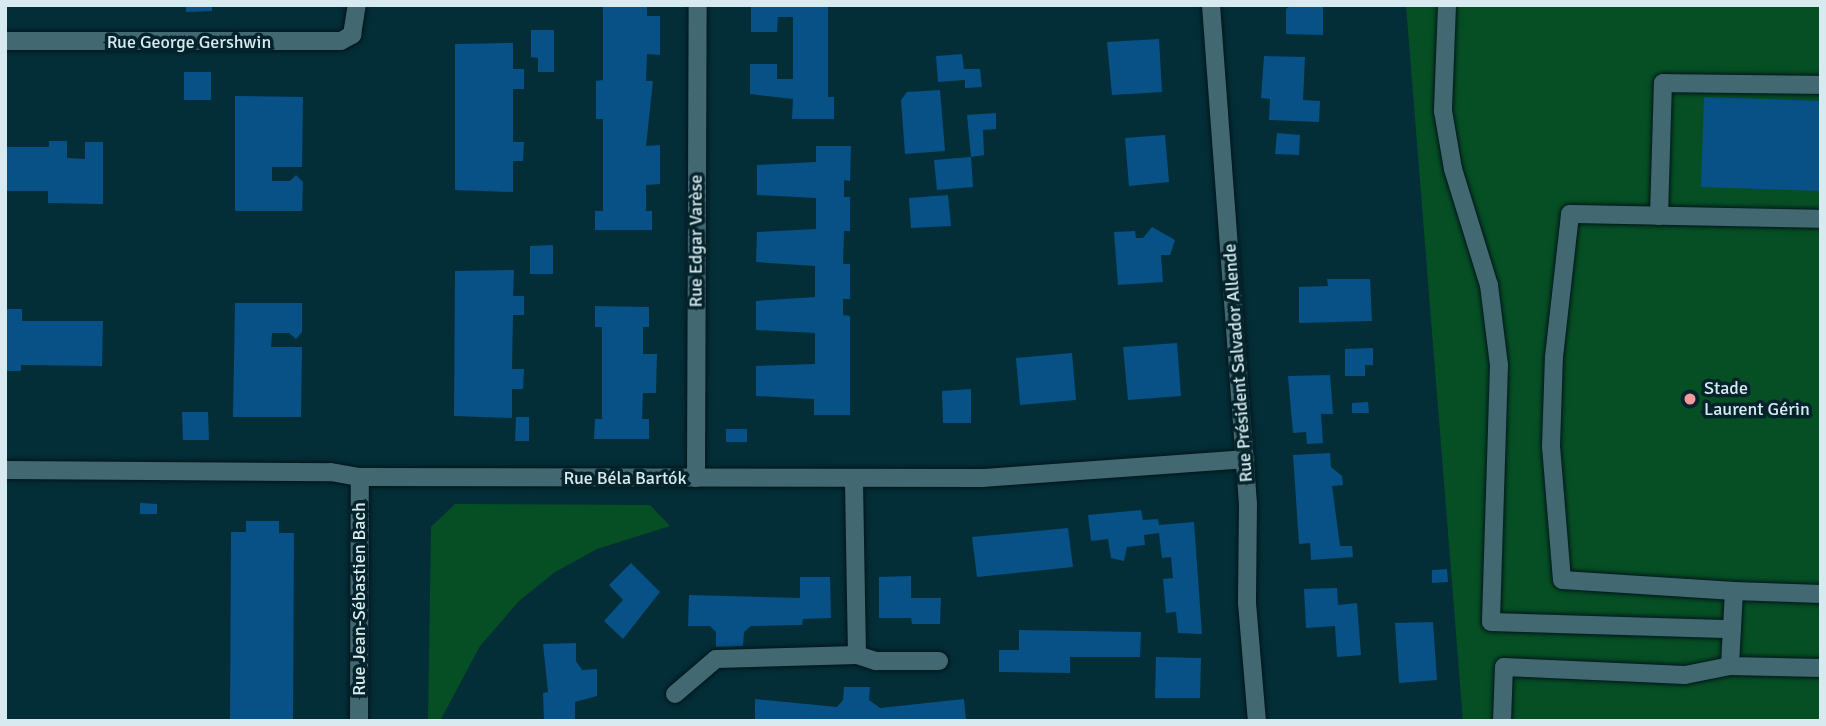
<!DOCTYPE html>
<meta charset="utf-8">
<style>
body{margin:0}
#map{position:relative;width:1826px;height:726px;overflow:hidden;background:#042e37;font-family:Signika,sans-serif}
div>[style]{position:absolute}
.green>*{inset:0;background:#064f24}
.building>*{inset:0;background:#075187}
.roads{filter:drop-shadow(0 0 2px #00151b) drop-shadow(0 0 2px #00151b)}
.minor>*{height:18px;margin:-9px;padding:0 9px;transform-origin:9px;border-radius:9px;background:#426872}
.dots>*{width:19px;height:19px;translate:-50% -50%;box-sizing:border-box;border:4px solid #05232a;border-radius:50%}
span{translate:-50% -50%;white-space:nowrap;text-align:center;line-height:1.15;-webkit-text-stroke:7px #05232a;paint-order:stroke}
.street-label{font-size:18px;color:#d6eaf0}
.poi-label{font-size:18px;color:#d6eaf0}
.left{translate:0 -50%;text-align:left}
.frame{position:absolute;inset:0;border:7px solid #d6eaf0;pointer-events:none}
</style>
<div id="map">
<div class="green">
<div style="clip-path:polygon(1406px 5px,1821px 5px,1821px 721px,1463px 721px)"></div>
<div style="clip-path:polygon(455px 504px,650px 505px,670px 526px,597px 549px,555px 572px,519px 601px,480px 646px,440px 721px,428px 721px,431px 527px)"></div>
</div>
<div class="building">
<div style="clip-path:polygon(186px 5px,212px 5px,212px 11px,186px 12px)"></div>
<div style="clip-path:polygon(603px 5px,647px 5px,647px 16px,660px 16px,660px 55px,647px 54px,646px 81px,653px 81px,646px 146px,660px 145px,660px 184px,646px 185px,646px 211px,652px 211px,652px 230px,595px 230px,595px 211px,603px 211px,603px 119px,596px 119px,596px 81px,603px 80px)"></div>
<div style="clip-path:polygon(751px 5px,828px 5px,828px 97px,834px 97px,834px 119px,792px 119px,793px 99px,750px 94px,750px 64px,777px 64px,777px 79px,793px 79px,793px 17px,778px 17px,777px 32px,751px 32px)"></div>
<div style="clip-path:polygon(1291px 5px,1323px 5px,1323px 35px,1286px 34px,1286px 9px)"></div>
<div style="clip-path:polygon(531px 30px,554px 30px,554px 72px,538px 72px,538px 58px,531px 57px)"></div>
<div style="clip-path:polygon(1159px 39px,1162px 92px,1112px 95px,1107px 42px)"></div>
<div style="clip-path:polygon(513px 43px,513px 69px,524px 69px,524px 89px,513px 89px,513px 142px,524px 142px,523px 161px,513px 161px,513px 192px,455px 190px,455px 44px)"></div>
<div style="clip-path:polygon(962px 54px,964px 69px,980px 69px,982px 87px,965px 88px,965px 80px,938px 82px,936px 56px)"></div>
<div style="clip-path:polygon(1264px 56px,1305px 57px,1303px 100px,1320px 101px,1319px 122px,1269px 120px,1270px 99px,1261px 98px)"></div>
<div style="clip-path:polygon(184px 72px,211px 72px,211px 100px,184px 100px)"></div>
<div style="clip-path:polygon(940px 90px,945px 151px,905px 154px,901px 100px,907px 92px)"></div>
<div style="clip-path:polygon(235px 96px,303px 97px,302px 167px,272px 167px,272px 181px,290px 181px,296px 175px,303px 182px,302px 211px,235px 211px)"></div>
<div style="clip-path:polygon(1704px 97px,1821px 101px,1821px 191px,1701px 187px)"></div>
<div style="clip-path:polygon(996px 113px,996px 129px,983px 130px,984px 155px,971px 157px,967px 115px)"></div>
<div style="clip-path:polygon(1277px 133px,1300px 135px,1299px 155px,1275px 154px)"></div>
<div style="clip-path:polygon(1165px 135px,1169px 182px,1129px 186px,1125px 138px)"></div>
<div style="clip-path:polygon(49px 141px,67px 141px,67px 158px,85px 159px,85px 142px,103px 142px,103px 204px,48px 203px,48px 191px,5px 191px,5px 147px,49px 147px)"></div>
<div style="clip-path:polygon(816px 146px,851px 146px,850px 181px,844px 180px,844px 197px,850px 197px,850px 231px,844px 231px,843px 264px,850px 264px,850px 299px,843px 299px,843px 315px,850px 316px,850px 415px,814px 415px,814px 399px,756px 396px,756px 366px,815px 364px,815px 333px,756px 330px,756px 301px,815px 297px,815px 266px,756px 262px,757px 232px,816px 229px,816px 198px,757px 195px,757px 165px,816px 162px)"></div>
<div style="clip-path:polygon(971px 157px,973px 187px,937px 190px,934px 160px)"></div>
<div style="clip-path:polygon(948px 195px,951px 226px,911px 228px,909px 198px)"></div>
<div style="clip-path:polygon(1152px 227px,1175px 240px,1170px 255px,1161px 255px,1163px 282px,1118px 285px,1114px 232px,1135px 231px,1136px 238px,1143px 238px)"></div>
<div style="clip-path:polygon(553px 245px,553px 274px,530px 274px,530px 246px)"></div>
<div style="clip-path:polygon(514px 270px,513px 296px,524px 296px,524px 315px,513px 315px,512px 369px,524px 369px,523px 389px,512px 389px,512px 418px,454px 416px,455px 271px)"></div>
<div style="clip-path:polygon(1327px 279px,1370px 279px,1372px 321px,1299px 323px,1299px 287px,1328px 286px)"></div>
<div style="clip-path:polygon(235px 303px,302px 303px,302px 332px,296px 339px,289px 333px,272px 333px,271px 347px,302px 347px,301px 417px,233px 417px)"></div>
<div style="clip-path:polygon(595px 306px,649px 307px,649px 327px,643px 327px,643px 354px,657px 354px,656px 393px,643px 393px,642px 419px,649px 419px,649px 439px,594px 439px,595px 419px,602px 419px,602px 327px,595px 327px)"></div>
<div style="clip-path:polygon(5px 309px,22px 309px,22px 321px,103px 321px,102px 366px,21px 365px,21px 371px,5px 371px)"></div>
<div style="clip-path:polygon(1177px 343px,1181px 396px,1128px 400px,1123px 347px)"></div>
<div style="clip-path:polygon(1373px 348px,1373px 365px,1365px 365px,1365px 376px,1345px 376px,1345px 349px)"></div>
<div style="clip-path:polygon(1072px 353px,1076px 400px,1020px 405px,1016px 358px)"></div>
<div style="clip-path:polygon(1330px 375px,1333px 414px,1321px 414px,1323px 443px,1307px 444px,1306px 432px,1293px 433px,1288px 376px)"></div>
<div style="clip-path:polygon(971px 389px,971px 423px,943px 423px,942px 391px)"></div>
<div style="clip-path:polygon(1368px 402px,1369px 413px,1352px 413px,1352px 403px)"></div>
<div style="clip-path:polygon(182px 412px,208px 412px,209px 440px,183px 440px)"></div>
<div style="clip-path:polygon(516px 417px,529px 417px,529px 441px,515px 441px)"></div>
<div style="clip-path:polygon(726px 429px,747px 429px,747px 442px,726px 442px)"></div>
<div style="clip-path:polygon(1330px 453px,1331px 467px,1342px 476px,1343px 485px,1332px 486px,1340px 546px,1352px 546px,1353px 557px,1311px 560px,1310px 543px,1299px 544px,1293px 455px)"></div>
<div style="clip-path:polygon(140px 503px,157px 504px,157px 514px,140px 514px)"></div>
<div style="clip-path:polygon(1141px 510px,1143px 520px,1158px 519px,1159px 525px,1194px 522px,1202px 634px,1178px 633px,1176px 612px,1166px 613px,1163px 579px,1173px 578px,1171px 557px,1162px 558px,1159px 533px,1144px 535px,1145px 545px,1127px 547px,1124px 561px,1111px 558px,1108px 539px,1091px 541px,1088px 515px)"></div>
<div style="clip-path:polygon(246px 521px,279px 521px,279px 533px,294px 533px,293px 721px,230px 721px,231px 532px,246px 532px)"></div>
<div style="clip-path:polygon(1068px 528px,1073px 567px,977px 577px,972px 537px)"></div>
<div style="clip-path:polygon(631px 563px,660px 592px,623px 639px,604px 621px,623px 600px,609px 585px)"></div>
<div style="clip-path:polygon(1447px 569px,1448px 582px,1432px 583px,1432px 570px)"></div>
<div style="clip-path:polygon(911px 576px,911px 598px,941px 598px,940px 624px,912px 624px,911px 618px,879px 618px,879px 577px)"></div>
<div style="clip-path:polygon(800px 577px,830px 577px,831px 618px,803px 619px,802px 625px,751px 626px,744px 632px,743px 646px,716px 647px,716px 632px,710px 626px,688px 626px,689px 595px,800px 598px)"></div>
<div style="clip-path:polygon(1337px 588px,1338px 605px,1357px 603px,1361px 655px,1337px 657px,1335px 626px,1306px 628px,1304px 589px)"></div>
<div style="clip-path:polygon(1433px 622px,1437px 680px,1399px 683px,1395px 623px)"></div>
<div style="clip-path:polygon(1019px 630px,1141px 632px,1140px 657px,1070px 657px,1070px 673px,999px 672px,999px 650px,1019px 650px)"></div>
<div style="clip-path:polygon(576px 643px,576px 661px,582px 670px,597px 669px,597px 696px,575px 702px,575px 721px,544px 721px,543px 693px,548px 692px,543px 644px)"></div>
<div style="clip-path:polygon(1156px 657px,1201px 658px,1200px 698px,1155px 698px)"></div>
<div style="clip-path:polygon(844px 687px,870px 687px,869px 700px,880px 708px,964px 699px,966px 721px,755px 721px,755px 699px,837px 707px,843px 700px)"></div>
</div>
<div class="roads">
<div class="minor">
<div style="left:1211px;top:5px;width:500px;rotate:85.76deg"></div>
<div style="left:1248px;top:504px;width:99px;rotate:90.6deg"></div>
<div style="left:1247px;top:603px;width:118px;rotate:85.2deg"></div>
<div style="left:1447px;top:5px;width:106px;rotate:92.2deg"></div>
<div style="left:1443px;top:111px;width:59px;rotate:80.2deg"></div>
<div style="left:1453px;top:169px;width:121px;rotate:72.8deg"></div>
<div style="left:1489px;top:285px;width:81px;rotate:82.9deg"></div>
<div style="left:1499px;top:365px;width:257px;rotate:91.8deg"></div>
<div style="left:1491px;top:622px;width:241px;rotate:1.7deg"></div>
<div style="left:5px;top:41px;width:336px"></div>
<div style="left:341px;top:41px;width:13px;rotate:-29deg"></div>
<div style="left:352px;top:35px;width:30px;rotate:-81deg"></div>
<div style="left:1659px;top:216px;width:133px;rotate:-88.3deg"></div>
<div style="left:1663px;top:83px;width:158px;rotate:0.7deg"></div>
<div style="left:5px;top:470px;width:326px;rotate:0.4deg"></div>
<div style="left:331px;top:472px;width:29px;rotate:10deg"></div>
<div style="left:360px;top:477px;width:623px;rotate:0.09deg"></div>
<div style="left:983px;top:478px;width:263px;rotate:-4.1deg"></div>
<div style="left:696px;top:478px;width:473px;rotate:-89.8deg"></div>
<div style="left:1734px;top:591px;width:172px;rotate:-176.3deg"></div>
<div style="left:1562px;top:580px;width:134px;rotate:-94.7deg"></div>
<div style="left:1551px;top:446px;width:89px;rotate:-88.1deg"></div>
<div style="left:1554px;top:357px;width:144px;rotate:-83.6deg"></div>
<div style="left:1570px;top:214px;width:251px;rotate:1.1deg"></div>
<div style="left:1821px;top:594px;width:87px;rotate:-178deg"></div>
<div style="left:1734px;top:591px;width:75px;rotate:93.1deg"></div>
<div style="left:1730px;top:666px;width:91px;rotate:1.3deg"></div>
<div style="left:857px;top:655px;width:20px;rotate:18deg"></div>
<div style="left:876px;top:661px;width:63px"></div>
<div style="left:675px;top:694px;width:54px;rotate:-40.5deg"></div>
<div style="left:716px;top:659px;width:141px;rotate:-1.6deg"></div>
<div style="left:857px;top:655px;width:177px;rotate:-91deg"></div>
<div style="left:359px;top:721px;width:244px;rotate:-89.8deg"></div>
<div style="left:1502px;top:721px;width:54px;rotate:-87.9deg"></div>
<div style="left:1504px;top:667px;width:181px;rotate:2.5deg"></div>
<div style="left:1685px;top:675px;width:46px;rotate:-11.3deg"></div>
</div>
</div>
<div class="dots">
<div style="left:1690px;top:399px;background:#f59b9d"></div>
</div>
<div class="street-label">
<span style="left:189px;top:42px">Rue George Gershwin</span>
<span style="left:696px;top:241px;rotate:-90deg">Rue Edgar Varèse</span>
<span style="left:1238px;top:363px;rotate:-94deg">Rue Président Salvador Allende</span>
<span style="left:625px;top:478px">Rue Béla Bartók</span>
<span style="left:359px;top:599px;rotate:-90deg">Rue Jean-Sébastien Bach</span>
</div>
<div class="poi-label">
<span class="left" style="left:1704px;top:399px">Stade<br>Laurent Gérin</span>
</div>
<div class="frame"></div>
</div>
